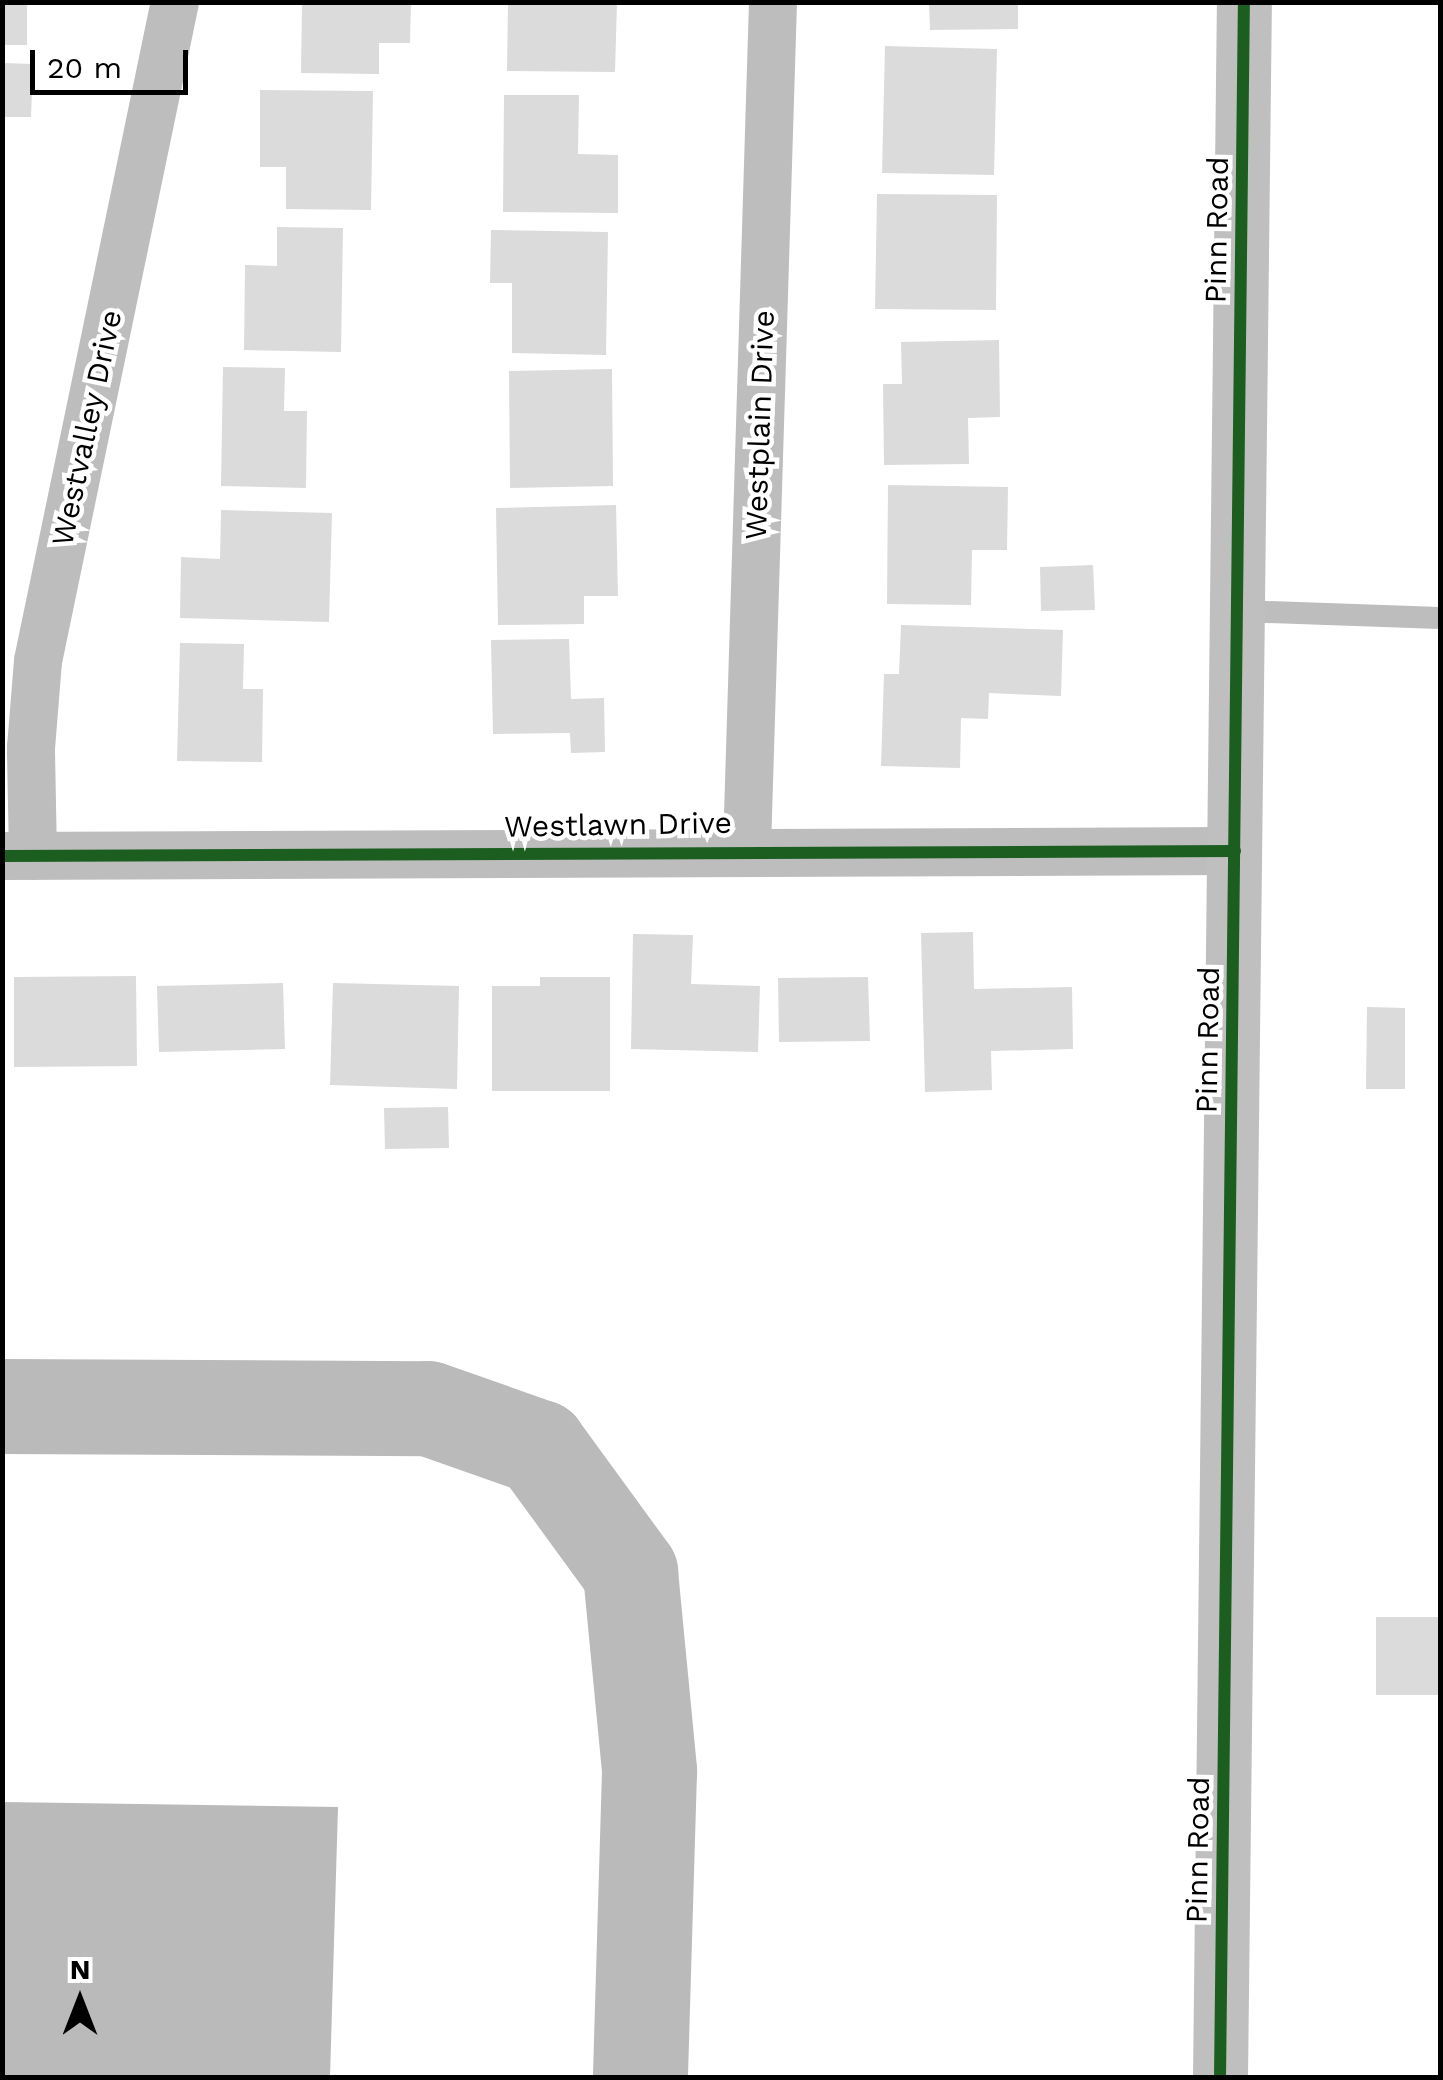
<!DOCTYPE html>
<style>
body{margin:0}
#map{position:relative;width:1443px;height:2080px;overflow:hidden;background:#fff;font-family:"Work Sans",sans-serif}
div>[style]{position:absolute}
.water>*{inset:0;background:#bababa}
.river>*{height:95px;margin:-47.5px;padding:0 47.5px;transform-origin:47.5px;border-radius:47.5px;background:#bababa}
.building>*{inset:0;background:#dbdbdb}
.lane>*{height:22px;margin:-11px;padding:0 11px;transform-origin:11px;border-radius:11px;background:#bdbdbd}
.street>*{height:48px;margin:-24px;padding:0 24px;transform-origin:24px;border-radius:24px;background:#bdbdbd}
.secondary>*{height:55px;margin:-27.5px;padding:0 27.5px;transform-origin:27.5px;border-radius:27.5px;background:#bfbfbf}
.cycleway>*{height:12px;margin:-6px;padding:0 6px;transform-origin:6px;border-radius:6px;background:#1b5e20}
span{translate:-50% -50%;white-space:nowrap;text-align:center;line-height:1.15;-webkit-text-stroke:9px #fff;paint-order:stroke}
.street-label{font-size:30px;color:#000}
.frame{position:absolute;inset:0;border:5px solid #000;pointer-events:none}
.north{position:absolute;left:30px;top:1950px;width:100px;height:100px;-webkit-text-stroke:8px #fff;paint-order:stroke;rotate:0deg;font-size:28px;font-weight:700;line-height:40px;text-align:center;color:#000}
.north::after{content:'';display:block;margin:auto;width:35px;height:45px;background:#000;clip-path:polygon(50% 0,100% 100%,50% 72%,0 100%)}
.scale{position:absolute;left:30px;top:50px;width:158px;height:45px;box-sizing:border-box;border:5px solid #000;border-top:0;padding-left:12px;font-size:30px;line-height:35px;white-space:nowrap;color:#000;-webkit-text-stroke:8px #fff;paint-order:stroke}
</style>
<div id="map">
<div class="water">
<div style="clip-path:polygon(3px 1802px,338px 1807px,330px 2077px,3px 2077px)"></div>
</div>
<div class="river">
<div style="left:2px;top:1406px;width:426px;rotate:0.3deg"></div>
<div style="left:428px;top:1408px;width:118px;rotate:19.4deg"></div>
<div style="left:539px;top:1447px;width:155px;rotate:53.9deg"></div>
<div style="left:630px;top:1572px;width:200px;rotate:84.5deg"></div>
<div style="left:649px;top:1771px;width:307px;rotate:91.7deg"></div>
</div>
<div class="building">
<div style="clip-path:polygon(2px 2px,27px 2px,27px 45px,2px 45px)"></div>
<div style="clip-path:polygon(302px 2px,411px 2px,410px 43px,379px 43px,379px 74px,301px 73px)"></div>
<div style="clip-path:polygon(508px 2px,617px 2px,615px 72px,507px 71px)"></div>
<div style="clip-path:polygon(929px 2px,1018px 2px,1018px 29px,930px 30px)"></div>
<div style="clip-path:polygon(885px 46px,997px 49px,994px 175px,882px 173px)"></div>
<div style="clip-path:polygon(2px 63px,33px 64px,31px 117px,2px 117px)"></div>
<div style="clip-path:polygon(260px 90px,373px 91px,371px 210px,286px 209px,286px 167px,260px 167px)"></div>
<div style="clip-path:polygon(504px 95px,579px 95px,578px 154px,618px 155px,618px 213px,503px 212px)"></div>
<div style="clip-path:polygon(877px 194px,997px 195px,996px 310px,875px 309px)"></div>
<div style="clip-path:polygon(277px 227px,343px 228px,341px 352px,244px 350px,245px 265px,277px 266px)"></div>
<div style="clip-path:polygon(491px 230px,608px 232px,606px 355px,512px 353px,512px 283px,490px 283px)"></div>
<div style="clip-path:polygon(999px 340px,1000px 417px,968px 418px,969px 464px,884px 465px,883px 384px,902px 384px,901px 342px)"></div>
<div style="clip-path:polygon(223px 367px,285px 368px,284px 411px,307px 411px,306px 488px,221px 486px)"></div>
<div style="clip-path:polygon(612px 369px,613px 486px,510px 488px,509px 371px)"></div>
<div style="clip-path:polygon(888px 485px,1008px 487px,1007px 550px,972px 550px,971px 605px,887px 604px)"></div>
<div style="clip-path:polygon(616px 505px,618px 596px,584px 596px,584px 624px,498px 625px,496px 508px)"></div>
<div style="clip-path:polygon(221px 510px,332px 513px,329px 622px,180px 618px,181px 557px,220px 559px)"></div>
<div style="clip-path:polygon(1093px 565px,1095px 610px,1041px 611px,1040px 567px)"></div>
<div style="clip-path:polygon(901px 625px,1063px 630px,1061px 696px,989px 693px,988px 719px,961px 718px,960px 768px,881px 766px,884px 674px,899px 674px)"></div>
<div style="clip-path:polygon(569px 639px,571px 699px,604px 698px,605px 752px,571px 753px,570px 733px,493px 734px,491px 640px)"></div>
<div style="clip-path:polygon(180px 643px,244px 644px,243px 689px,263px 689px,262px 762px,177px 761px)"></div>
<div style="clip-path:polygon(973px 932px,974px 989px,1072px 987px,1073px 1049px,991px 1051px,992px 1090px,925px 1092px,921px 933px)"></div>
<div style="clip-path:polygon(633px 934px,693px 935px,691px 984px,760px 986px,758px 1052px,631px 1049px)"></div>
<div style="clip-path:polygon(136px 976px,137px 1066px,14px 1067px,14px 977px)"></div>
<div style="clip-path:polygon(540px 977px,610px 977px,610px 1091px,492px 1091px,492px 986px,540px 986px)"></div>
<div style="clip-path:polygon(868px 977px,870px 1041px,779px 1042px,778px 978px)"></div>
<div style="clip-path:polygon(283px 983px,285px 1049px,159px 1052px,157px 986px)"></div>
<div style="clip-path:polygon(333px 983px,459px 986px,457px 1089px,330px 1085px)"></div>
<div style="clip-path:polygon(1367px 1007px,1405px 1008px,1405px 1089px,1366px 1089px)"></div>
<div style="clip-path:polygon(448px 1107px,449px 1148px,385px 1149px,384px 1108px)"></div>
<div style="clip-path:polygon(1376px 1617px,1440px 1617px,1440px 1695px,1376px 1695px)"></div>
</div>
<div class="lane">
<div style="left:1238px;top:611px;width:202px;rotate:2deg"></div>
</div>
<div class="street">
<div style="left:747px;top:848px;width:846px;rotate:-88.24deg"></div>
<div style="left:2px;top:856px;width:1233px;rotate:-0.23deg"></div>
<div style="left:33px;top:856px;width:108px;rotate:-91.1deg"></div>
<div style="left:31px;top:748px;width:87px;rotate:-85.4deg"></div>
<div style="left:38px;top:661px;width:673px;rotate:-78.26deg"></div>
</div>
<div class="secondary">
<div style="left:1220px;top:2078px;width:2076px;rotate:-89.34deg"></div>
</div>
<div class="cycleway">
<div style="left:2px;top:856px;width:1233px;rotate:-0.23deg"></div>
<div style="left:1220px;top:2078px;width:2076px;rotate:-89.34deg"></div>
</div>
<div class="street-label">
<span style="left:1217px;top:230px;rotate:-89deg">Pinn Road</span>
<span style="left:760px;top:425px;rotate:-88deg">Westplain Drive</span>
<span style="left:87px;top:428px;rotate:-78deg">Westvalley Drive</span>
<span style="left:618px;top:825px;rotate:-1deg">Westlawn Drive</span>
<span style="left:1208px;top:1040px;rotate:-89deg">Pinn Road</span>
<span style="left:1198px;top:1850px;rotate:-89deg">Pinn Road</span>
</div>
<div class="frame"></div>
<div class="north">N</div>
<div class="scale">20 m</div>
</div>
